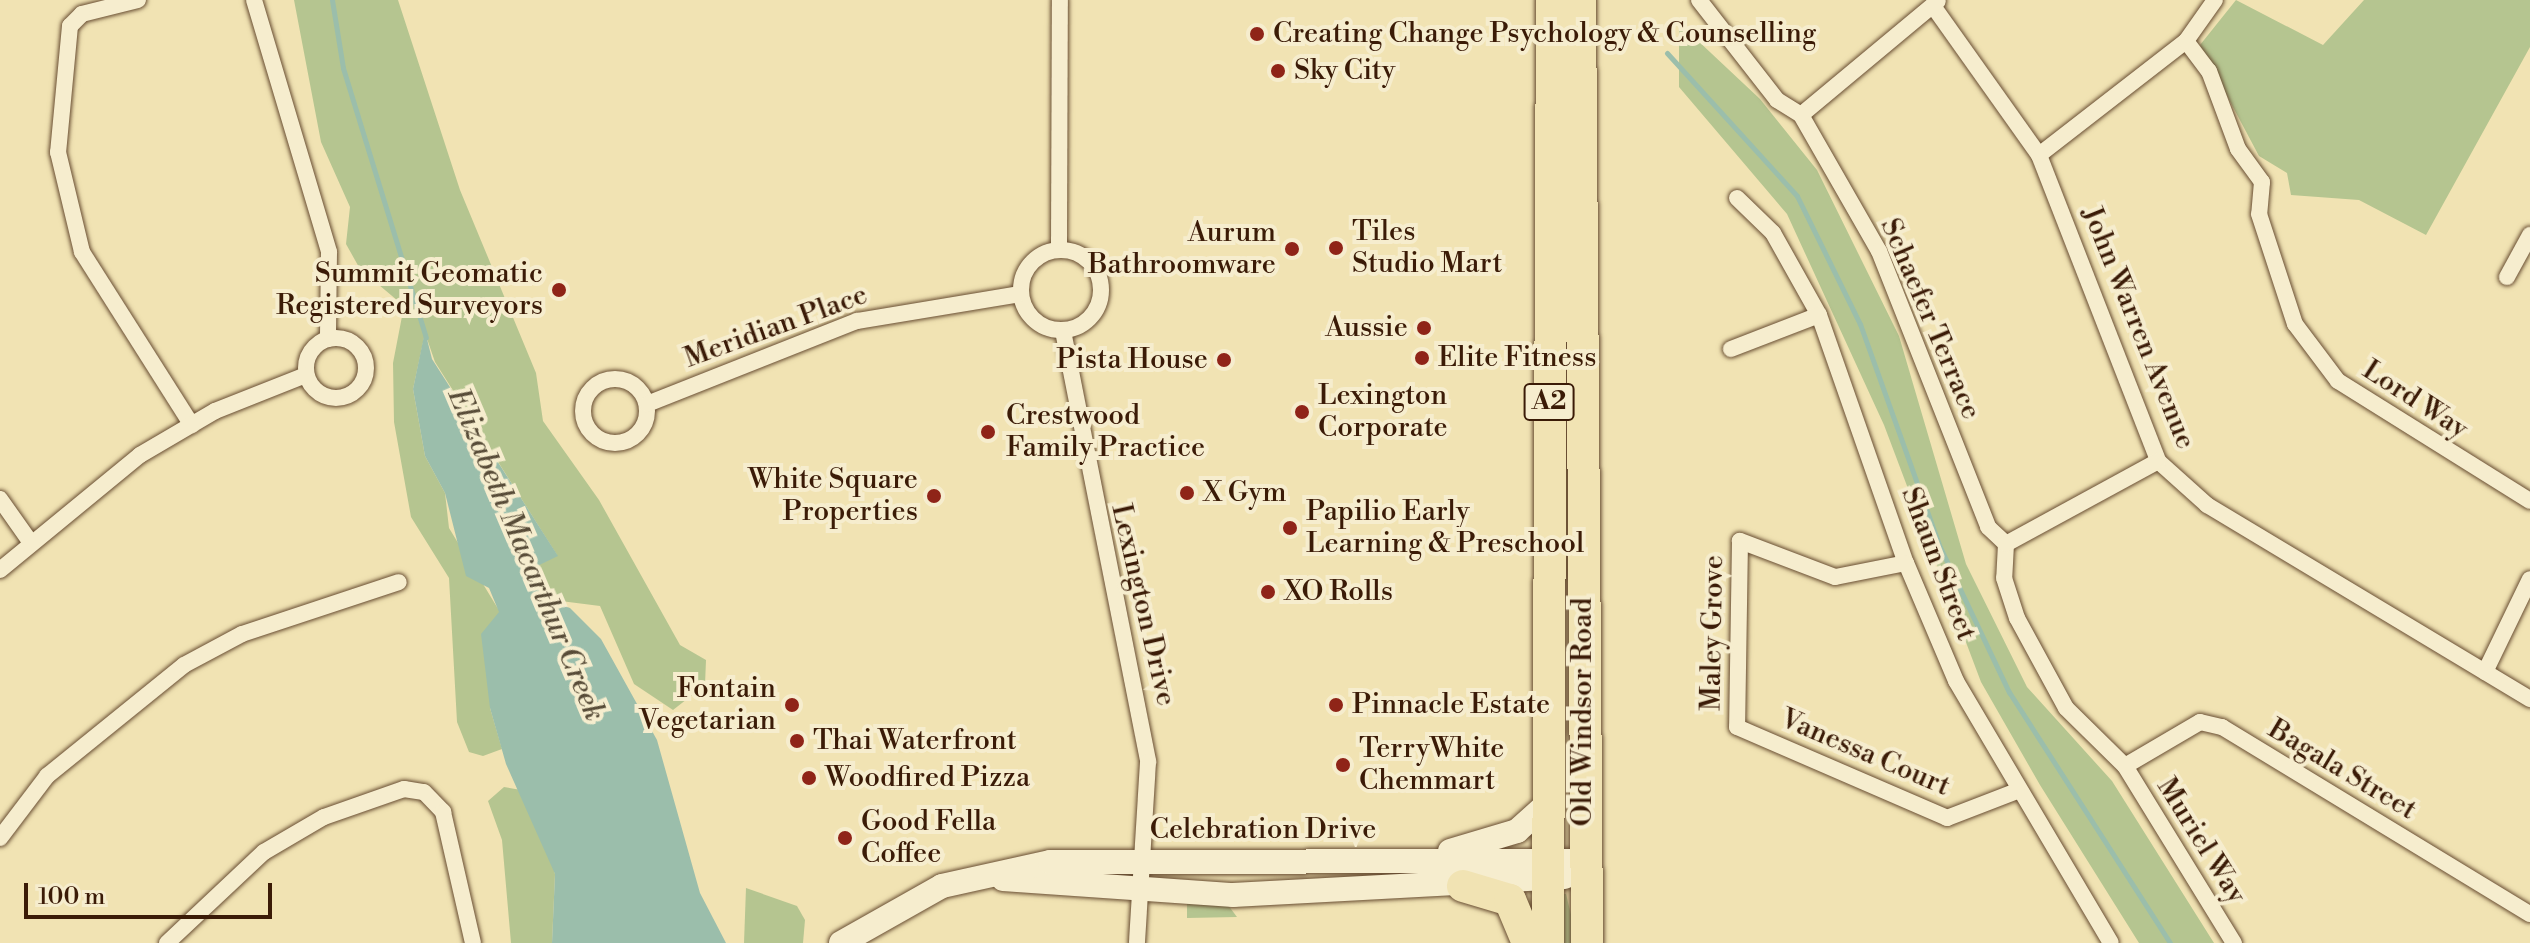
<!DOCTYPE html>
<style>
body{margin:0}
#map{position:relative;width:2530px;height:943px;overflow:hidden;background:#f1e3b3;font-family:"Libre Bodoni",serif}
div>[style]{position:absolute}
.green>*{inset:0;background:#b5c590}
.water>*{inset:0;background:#9bbeab}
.stream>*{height:5px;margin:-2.5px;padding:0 2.5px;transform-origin:2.5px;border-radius:2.5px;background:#9bbeab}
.roads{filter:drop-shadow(0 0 2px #684d32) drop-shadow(0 0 2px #684d32)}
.street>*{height:16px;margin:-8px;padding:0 8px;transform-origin:8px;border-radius:8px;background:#f6edce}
.street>.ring{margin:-8px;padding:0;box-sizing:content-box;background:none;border:16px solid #f6edce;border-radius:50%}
.secondary>*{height:24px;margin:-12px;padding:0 12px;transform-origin:12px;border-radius:12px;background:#f6edce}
.highway>*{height:32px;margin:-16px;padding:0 16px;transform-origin:16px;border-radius:16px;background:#f1e3b3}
.dots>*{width:22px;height:22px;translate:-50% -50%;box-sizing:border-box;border:4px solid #f6edce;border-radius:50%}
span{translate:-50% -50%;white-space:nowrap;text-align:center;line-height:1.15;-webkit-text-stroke:8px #f6edce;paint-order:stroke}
.shield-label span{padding:2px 6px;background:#f6edce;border:2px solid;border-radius:6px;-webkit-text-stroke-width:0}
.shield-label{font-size:26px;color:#3b1b07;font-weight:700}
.poi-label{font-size:28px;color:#3b1b07}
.left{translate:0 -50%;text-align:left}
.right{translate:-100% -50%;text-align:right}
.street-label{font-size:28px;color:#3b1b07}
.water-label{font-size:30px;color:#584c38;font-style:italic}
.scale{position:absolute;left:24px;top:883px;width:248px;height:36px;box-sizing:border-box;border:4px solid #3b1b07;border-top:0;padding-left:10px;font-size:24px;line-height:28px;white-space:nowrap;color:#3b1b07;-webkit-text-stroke:6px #f6edce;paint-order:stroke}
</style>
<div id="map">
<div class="green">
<div style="clip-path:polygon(294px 0,398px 0,460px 190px,536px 373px,543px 421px,599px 500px,680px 645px,706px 660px,705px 685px,673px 710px,634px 684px,600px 606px,545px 599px,531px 569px,557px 555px,435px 362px,425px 333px,413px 389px,425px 456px,445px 493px,449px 528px,500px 612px,490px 708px,502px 749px,483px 756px,469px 752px,457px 722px,449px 578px,411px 517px,394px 422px,393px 363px,404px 306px,360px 269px,346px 244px,350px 207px,321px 142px)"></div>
<div style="clip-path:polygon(2236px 0,2323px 45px,2364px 0,2530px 0,2530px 47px,2426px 235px,2359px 200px,2291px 195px,2287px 173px,2259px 156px,2200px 45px)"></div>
<div style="clip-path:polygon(1679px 23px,1760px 99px,1817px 170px,1899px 336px,1966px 564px,2027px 687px,2112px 781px,2214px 943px,2139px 943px,2040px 785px,1981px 682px,1884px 425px,1787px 214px,1679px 87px)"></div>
<div style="clip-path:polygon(504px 787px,521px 790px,546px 841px,555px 874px,552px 943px,511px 943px,502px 840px,488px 801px)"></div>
<div style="clip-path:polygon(746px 888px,797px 906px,805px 920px,803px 943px,744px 943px)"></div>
<div style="clip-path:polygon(1559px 894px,1566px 894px,1578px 943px,1558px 943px)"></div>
<div style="clip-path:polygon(1187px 904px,1228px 905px,1237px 917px,1187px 918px)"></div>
</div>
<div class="water">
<div style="clip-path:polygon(425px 331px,432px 359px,558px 556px,531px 569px,545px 599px,570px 608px,601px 639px,657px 740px,700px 893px,726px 943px,552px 943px,555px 874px,506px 764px,490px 708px,481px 634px,499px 612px,489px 588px,466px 576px,445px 493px,425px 456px,413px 389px)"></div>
</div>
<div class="stream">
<div style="left:332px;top:0;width:69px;rotate:80.8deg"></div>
<div style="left:343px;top:68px;width:282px;rotate:72.9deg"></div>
<div style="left:1667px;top:53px;width:193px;rotate:47.7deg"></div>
<div style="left:1797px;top:196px;width:143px;rotate:63.8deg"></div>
<div style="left:1860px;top:324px;width:237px;rotate:70.3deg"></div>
<div style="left:1940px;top:547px;width:161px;rotate:64.6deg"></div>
<div style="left:2009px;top:692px;width:298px;rotate:57.3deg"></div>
</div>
<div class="roads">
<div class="street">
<div style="left:138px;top:0;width:58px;rotate:166deg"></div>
<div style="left:82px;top:14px;width:17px;rotate:135deg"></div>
<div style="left:70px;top:26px;width:127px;rotate:95.4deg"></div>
<div style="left:58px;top:152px;width:103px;rotate:76.5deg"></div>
<div style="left:82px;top:252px;width:205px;rotate:57.6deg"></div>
<div style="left:254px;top:0;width:263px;rotate:73.4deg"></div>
<div style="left:329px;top:252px;width:87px;rotate:90.7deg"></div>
<div style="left:1699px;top:0;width:127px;rotate:52deg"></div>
<div style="left:1777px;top:100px;width:28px;rotate:32deg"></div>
<div style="left:1933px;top:6px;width:183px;rotate:54.6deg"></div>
<div style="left:2039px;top:155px;width:328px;rotate:68.7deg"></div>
<div style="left:2158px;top:461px;width:66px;rotate:41.9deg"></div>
<div style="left:2207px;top:505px;width:377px;rotate:31deg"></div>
<div style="left:2186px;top:41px;width:38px;rotate:53deg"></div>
<div style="left:2209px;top:71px;width:83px;rotate:69.6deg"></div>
<div style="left:2238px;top:149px;width:41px;rotate:54deg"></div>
<div style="left:2262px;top:182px;width:32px;rotate:95deg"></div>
<div style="left:2259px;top:214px;width:116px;rotate:71.9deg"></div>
<div style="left:2295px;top:324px;width:71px;rotate:53deg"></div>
<div style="left:2338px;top:381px;width:226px;rotate:32deg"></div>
<div style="left:1801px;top:115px;width:157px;rotate:60.2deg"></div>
<div style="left:1879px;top:251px;width:297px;rotate:68.4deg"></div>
<div style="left:1988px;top:527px;width:25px;rotate:43deg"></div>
<div style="left:1801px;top:115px;width:178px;rotate:-39.8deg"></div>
<div style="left:2039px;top:155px;width:186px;rotate:-37.8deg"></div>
<div style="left:2186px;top:41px;width:50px;rotate:-54.7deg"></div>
<div style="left:1737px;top:198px;width:50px;rotate:44.2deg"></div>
<div style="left:1773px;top:233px;width:94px;rotate:60.7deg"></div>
<div style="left:1819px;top:315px;width:263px;rotate:70.7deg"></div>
<div style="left:1906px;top:563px;width:128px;rotate:67deg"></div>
<div style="left:1956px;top:681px;width:304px;rotate:59.4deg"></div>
<div style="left:1059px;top:249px;width:249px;rotate:-89.8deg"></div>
<div class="ring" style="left:1021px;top:250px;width:64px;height:64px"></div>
<div style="left:2507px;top:277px;width:48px;rotate:-61.3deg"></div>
<div style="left:1063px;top:331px;width:439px;rotate:78.8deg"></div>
<div style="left:1148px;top:762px;width:181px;rotate:93.5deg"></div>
<div class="ring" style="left:306px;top:338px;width:44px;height:44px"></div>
<div style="left:1731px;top:349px;width:94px;rotate:-21.1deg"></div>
<div class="ring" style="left:583px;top:379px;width:48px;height:48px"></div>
<div style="left:647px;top:404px;width:226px;rotate:-21.6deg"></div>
<div style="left:857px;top:321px;width:165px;rotate:-9.4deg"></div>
<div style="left:0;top:499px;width:54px;rotate:54.8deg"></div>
<div style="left:2006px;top:544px;width:34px;rotate:93deg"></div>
<div style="left:2004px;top:578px;width:42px;rotate:72deg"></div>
<div style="left:2017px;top:618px;width:102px;rotate:61.4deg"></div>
<div style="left:2066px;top:708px;width:83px;rotate:44.5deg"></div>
<div style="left:2125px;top:766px;width:208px;rotate:58.4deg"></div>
<div style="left:2006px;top:544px;width:173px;rotate:-28.6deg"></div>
<div style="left:1906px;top:563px;width:72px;rotate:168.8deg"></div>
<div style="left:1835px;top:577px;width:102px;rotate:-159.2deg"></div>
<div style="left:1740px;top:541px;width:186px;rotate:90.9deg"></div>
<div style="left:1737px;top:727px;width:229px;rotate:23.4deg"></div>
<div style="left:1947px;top:818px;width:75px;rotate:-21.1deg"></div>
<div style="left:0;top:570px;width:181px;rotate:-39.4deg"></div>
<div style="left:140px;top:455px;width:87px;rotate:-30.4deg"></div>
<div style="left:215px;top:411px;width:98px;rotate:-21.6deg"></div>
<div style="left:2485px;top:672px;width:103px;rotate:-64.2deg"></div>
<div style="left:2125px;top:766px;width:87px;rotate:-30.4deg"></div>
<div style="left:2200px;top:722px;width:23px;rotate:13deg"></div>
<div style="left:2222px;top:727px;width:360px;rotate:31.3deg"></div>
<div style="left:0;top:838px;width:78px;rotate:-52.8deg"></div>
<div style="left:47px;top:776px;width:176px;rotate:-39deg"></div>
<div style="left:184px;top:665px;width:66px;rotate:-28.1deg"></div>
<div style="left:242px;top:634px;width:165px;rotate:-18.3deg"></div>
<div style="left:167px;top:943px;width:133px;rotate:-43.2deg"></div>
<div style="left:264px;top:852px;width:69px;rotate:-30.3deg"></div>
<div style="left:324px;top:817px;width:85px;rotate:-19.3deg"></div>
<div style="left:404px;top:789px;width:20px;rotate:9deg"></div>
<div style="left:424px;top:792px;width:28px;rotate:46deg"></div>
<div style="left:443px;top:812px;width:134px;rotate:77.1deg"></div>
</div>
<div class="secondary">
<div style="left:1450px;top:851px;width:70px;rotate:-16.6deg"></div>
<div style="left:1517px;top:831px;width:39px;rotate:-42deg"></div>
<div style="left:1003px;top:879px;width:231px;rotate:4deg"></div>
<div style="left:1233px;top:895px;width:332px;rotate:-3.1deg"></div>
<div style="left:841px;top:943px;width:116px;rotate:-29.4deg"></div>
<div style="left:942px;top:886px;width:111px;rotate:-12.5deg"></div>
<div style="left:1050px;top:862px;width:533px;rotate:-0.11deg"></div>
</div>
<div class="highway">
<div style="left:1580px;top:0;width:943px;rotate:89.57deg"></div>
<div style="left:1463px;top:886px;width:49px;rotate:16.6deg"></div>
<div style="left:1510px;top:900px;width:47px;rotate:67.3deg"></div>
<div style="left:1548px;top:943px;width:943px;rotate:-89.76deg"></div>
</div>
</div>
<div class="dots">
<div style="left:1257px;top:34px;background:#8f2418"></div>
<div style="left:1278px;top:71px;background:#8f2418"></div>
<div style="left:1336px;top:248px;background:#8f2418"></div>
<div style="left:1292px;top:249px;background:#8f2418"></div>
<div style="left:559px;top:290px;background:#8f2418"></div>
<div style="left:1424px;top:328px;background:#8f2418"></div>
<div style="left:1422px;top:358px;background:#8f2418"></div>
<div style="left:1224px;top:360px;background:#8f2418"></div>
<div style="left:1302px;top:412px;background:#8f2418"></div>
<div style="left:988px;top:432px;background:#8f2418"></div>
<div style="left:1187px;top:493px;background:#8f2418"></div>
<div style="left:934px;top:496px;background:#8f2418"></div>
<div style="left:1290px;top:528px;background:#8f2418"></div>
<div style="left:1268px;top:592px;background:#8f2418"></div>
<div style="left:792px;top:705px;background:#8f2418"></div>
<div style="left:1336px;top:705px;background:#8f2418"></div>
<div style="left:797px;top:741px;background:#8f2418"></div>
<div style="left:1343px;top:765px;background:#8f2418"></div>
<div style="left:809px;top:778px;background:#8f2418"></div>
<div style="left:845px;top:838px;background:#8f2418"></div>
</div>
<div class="shield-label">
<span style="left:1549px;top:402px">A2</span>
</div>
<div class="poi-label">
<span class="left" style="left:1273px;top:34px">Creating Change Psychology &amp; Counselling</span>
<span class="left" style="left:1294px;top:71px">Sky City</span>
<span class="left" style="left:1352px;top:248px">Tiles<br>Studio Mart</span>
<span class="right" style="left:1276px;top:249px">Aurum<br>Bathroomware</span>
<span class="right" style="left:543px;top:290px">Summit Geomatic<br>Registered Surveyors</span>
<span class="right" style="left:1408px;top:328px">Aussie</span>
<span class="left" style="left:1438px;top:358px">Elite Fitness</span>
<span class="right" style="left:1208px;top:360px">Pista House</span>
<span class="left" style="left:1318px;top:412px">Lexington<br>Corporate</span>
<span class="left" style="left:1006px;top:432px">Crestwood<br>Family Practice</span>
<span class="right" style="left:918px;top:496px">White Square<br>Properties</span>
<span class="left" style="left:1203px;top:493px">X Gym</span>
<span class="left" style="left:1306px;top:528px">Papilio Early<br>Learning &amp; Preschool</span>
<span class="left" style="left:1284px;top:592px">XO Rolls</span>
<span class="right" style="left:776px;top:705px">Fontain<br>Vegetarian</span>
<span class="left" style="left:1352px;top:705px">Pinnacle Estate</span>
<span class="left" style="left:813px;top:741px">Thai Waterfront</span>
<span class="left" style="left:1359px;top:765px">TerryWhite<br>Chemmart</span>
<span class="left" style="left:825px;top:778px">Woodfired Pizza</span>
<span class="left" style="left:861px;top:838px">Good Fella<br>Coffee</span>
</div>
<div class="street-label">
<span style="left:1930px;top:319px;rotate:67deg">Schaefer Terrace</span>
<span style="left:776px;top:327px;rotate:-20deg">Meridian Place</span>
<span style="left:2138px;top:328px;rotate:68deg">John Warren Avenue</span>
<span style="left:2415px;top:400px;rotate:33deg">Lord Way</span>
<span style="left:1938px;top:564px;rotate:69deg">Shaun Street</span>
<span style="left:1143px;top:605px;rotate:77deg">Lexington Drive</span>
<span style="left:1713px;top:633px;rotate:-89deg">Maley Grove</span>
<span style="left:1583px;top:712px;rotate:-90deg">Old Windsor Road</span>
<span style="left:1865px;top:753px;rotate:23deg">Vanessa Court</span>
<span style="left:2342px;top:770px;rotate:31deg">Bagala Street</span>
<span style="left:1263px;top:830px">Celebration Drive</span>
<span style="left:2201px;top:841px;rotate:58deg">Muriel Way</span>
</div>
<div class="water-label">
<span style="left:526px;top:555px;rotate:67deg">Elizabeth Macarthur Creek</span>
</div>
<div class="scale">100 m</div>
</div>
